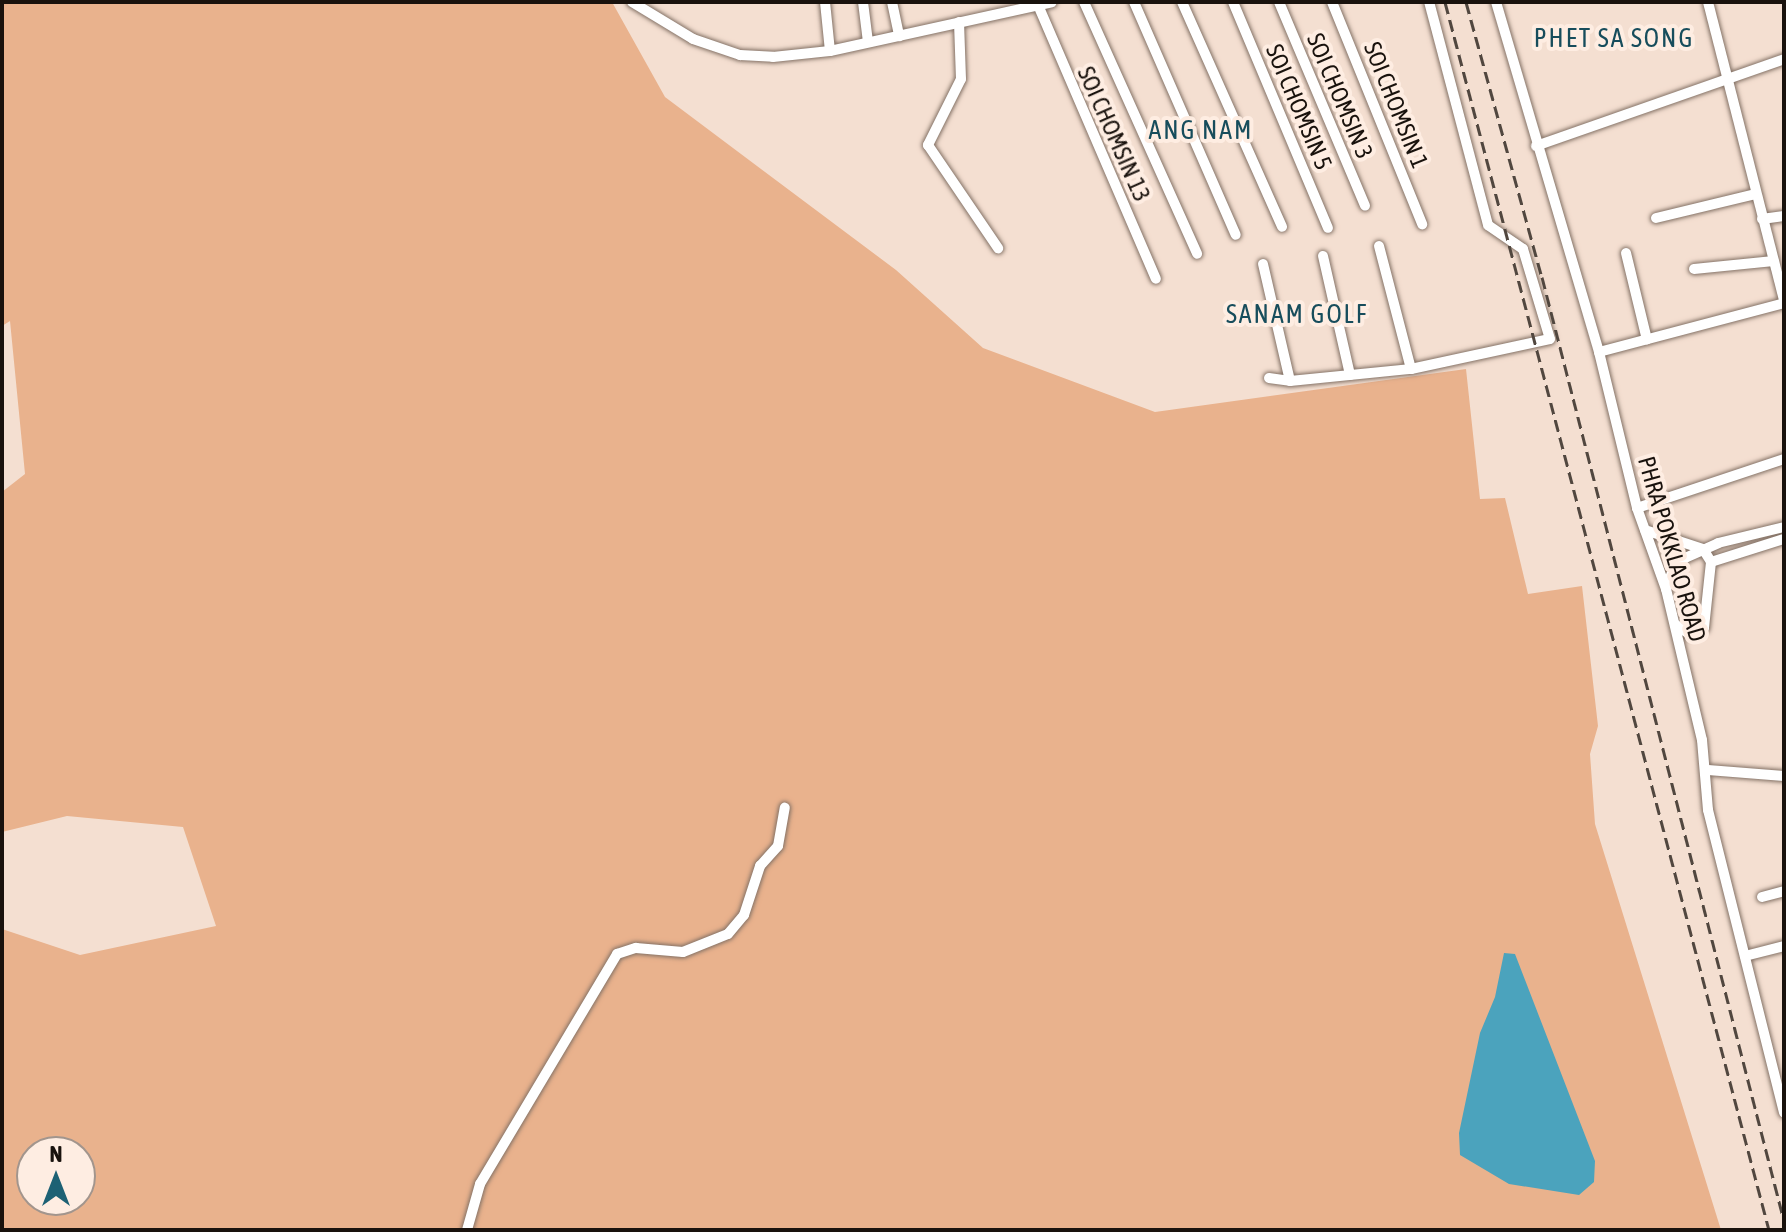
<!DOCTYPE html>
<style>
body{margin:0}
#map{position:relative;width:1786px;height:1232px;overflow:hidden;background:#f4dfd1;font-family:"Asap Condensed",sans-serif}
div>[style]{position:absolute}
.green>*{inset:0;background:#e9b28d}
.water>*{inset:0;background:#4ba3bd}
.roads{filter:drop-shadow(0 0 2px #847266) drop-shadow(0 0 2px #847266)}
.minor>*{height:10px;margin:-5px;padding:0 5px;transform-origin:5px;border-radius:5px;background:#fff}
.rail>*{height:3px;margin-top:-1.5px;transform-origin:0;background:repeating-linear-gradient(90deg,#51473f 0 12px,transparent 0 18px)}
span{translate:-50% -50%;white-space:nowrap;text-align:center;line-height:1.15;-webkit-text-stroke:8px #feede2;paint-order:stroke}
.street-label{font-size:24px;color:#19120d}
.neighbourhood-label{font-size:26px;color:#174d5c;letter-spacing:2px}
.frame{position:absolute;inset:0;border:4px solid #19120d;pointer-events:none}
.north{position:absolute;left:16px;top:1136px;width:80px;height:80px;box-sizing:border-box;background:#feede2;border:2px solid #a2958d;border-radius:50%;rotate:0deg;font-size:22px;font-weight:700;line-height:32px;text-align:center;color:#19120d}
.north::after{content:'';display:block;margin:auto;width:28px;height:36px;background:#1d6174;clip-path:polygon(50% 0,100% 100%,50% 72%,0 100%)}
</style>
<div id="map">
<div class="green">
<div style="clip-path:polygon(evenodd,2px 2px,612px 2px,665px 97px,896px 270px,983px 348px,1155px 412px,1466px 369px,1480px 499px,1505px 498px,1528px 594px,1582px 586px,1598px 726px,1590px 754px,1595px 824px,1721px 1230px,2px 1230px,2px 929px,80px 955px,216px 926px,183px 827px,67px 816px,2px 832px,2px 492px,25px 474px,10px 321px,2px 326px,2px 2px,32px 1152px,80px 1152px,80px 1200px,32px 1200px,32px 1152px)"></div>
</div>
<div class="water">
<div style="clip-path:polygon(1504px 953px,1515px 954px,1595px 1161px,1594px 1182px,1579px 1195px,1509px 1184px,1460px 1155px,1459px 1133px,1480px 1033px,1495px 997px)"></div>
</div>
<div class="roads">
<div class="minor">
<div style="left:632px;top:2px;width:71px;rotate:31.2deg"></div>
<div style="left:693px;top:39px;width:50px;rotate:18.8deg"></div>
<div style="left:740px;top:55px;width:33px;rotate:3deg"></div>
<div style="left:773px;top:57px;width:57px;rotate:-6deg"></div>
<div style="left:830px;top:51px;width:227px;rotate:-12.4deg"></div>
<div style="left:825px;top:2px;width:49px;rotate:84.2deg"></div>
<div style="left:863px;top:2px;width:40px;rotate:82.9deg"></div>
<div style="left:892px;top:2px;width:35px;rotate:78deg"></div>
<div style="left:1084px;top:2px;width:276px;rotate:65.8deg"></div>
<div style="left:1134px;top:2px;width:254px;rotate:66.4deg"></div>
<div style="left:1182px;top:2px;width:246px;rotate:66deg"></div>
<div style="left:1233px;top:2px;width:245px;rotate:67.2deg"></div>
<div style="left:1279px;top:2px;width:221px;rotate:67.1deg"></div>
<div style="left:1332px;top:2px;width:240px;rotate:67.9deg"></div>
<div style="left:1496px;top:2px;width:365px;rotate:73.6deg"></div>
<div style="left:1599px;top:352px;width:161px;rotate:76.3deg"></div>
<div style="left:1637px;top:508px;width:86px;rotate:70.3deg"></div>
<div style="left:1666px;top:589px;width:155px;rotate:76.6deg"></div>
<div style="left:1702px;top:740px;width:70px;rotate:85.1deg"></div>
<div style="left:1708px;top:810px;width:312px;rotate:75.9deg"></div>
<div style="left:1708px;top:2px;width:308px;rotate:75.7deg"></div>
<div style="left:1038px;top:5px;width:298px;rotate:66.7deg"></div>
<div style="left:959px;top:22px;width:57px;rotate:88deg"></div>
<div style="left:961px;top:79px;width:74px;rotate:116.6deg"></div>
<div style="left:928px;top:145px;width:125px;rotate:55.8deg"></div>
<div style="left:1536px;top:146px;width:263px;rotate:-19.3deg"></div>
<div style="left:1656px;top:218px;width:103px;rotate:-13.5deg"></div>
<div style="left:1762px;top:219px;width:22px;rotate:-8deg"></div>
<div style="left:1379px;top:246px;width:127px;rotate:75.4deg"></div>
<div style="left:1626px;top:253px;width:89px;rotate:76.4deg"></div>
<div style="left:1323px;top:256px;width:122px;rotate:77.2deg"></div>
<div style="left:1263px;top:264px;width:120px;rotate:77deg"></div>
<div style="left:1694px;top:269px;width:80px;rotate:-5.7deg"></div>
<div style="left:1599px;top:352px;width:191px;rotate:-14.8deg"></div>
<div style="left:1269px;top:378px;width:21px;rotate:8deg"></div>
<div style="left:1290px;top:381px;width:122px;rotate:-5.7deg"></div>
<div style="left:1411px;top:369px;width:142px;rotate:-12.2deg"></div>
<div style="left:1550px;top:339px;width:94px;rotate:-106.7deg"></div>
<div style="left:1523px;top:249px;width:42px;rotate:-145.6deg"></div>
<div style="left:1488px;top:225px;width:231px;rotate:-104.8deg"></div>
<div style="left:1637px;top:508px;width:155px;rotate:-18.4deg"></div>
<div style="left:1645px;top:530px;width:61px;rotate:18.1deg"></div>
<div style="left:1703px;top:549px;width:15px;rotate:58deg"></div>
<div style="left:1711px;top:562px;width:66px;rotate:96.1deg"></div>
<div style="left:1704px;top:628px;width:16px;rotate:158deg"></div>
<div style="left:1689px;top:634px;width:16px;rotate:-145deg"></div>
<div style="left:1711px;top:562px;width:77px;rotate:-17.5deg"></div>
<div style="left:1666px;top:589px;width:20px;rotate:-70deg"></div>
<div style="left:1673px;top:570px;width:17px;rotate:-45deg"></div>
<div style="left:1685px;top:558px;width:36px;rotate:-24deg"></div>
<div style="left:1718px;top:543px;width:68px;rotate:-13.6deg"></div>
<div style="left:1708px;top:770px;width:76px;rotate:4.5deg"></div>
<div style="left:1762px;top:897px;width:23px;rotate:-15deg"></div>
<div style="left:1745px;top:956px;width:40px;rotate:-14.4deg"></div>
<div style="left:467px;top:1230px;width:48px;rotate:-74.2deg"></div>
<div style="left:480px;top:1184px;width:268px;rotate:-59.2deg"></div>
<div style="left:617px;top:954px;width:20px;rotate:-18deg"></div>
<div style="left:636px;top:948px;width:47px;rotate:4.9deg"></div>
<div style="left:683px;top:952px;width:48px;rotate:-21.8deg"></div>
<div style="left:728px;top:934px;width:25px;rotate:-50deg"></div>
<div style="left:744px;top:915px;width:52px;rotate:-71.9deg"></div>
<div style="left:760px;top:866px;width:27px;rotate:-48deg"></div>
<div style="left:778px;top:846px;width:39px;rotate:-80deg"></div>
</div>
</div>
<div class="rail">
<div style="left:1445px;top:2px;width:1270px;rotate:75.22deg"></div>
<div style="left:1466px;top:2px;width:285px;rotate:74.6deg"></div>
<div style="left:1542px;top:277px;width:975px;rotate:75.62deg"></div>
</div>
<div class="street-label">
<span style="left:1340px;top:96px;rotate:67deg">SOI CHOMSIN 3</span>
<span style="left:1396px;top:105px;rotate:68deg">SOI CHOMSIN 1</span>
<span style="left:1299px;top:107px;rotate:67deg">SOI CHOMSIN 5</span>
<span style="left:1114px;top:134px;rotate:66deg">SOI CHOMSIN 13</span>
<span style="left:1672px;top:549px;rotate:74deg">PHRA POKKLAO ROAD</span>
</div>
<div class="neighbourhood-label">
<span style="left:1614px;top:39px">PHET SA SONG</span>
<span style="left:1201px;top:131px">ANG NAM</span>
<span style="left:1297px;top:315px">SANAM GOLF</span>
</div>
<div class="frame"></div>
<div class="north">N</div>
</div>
